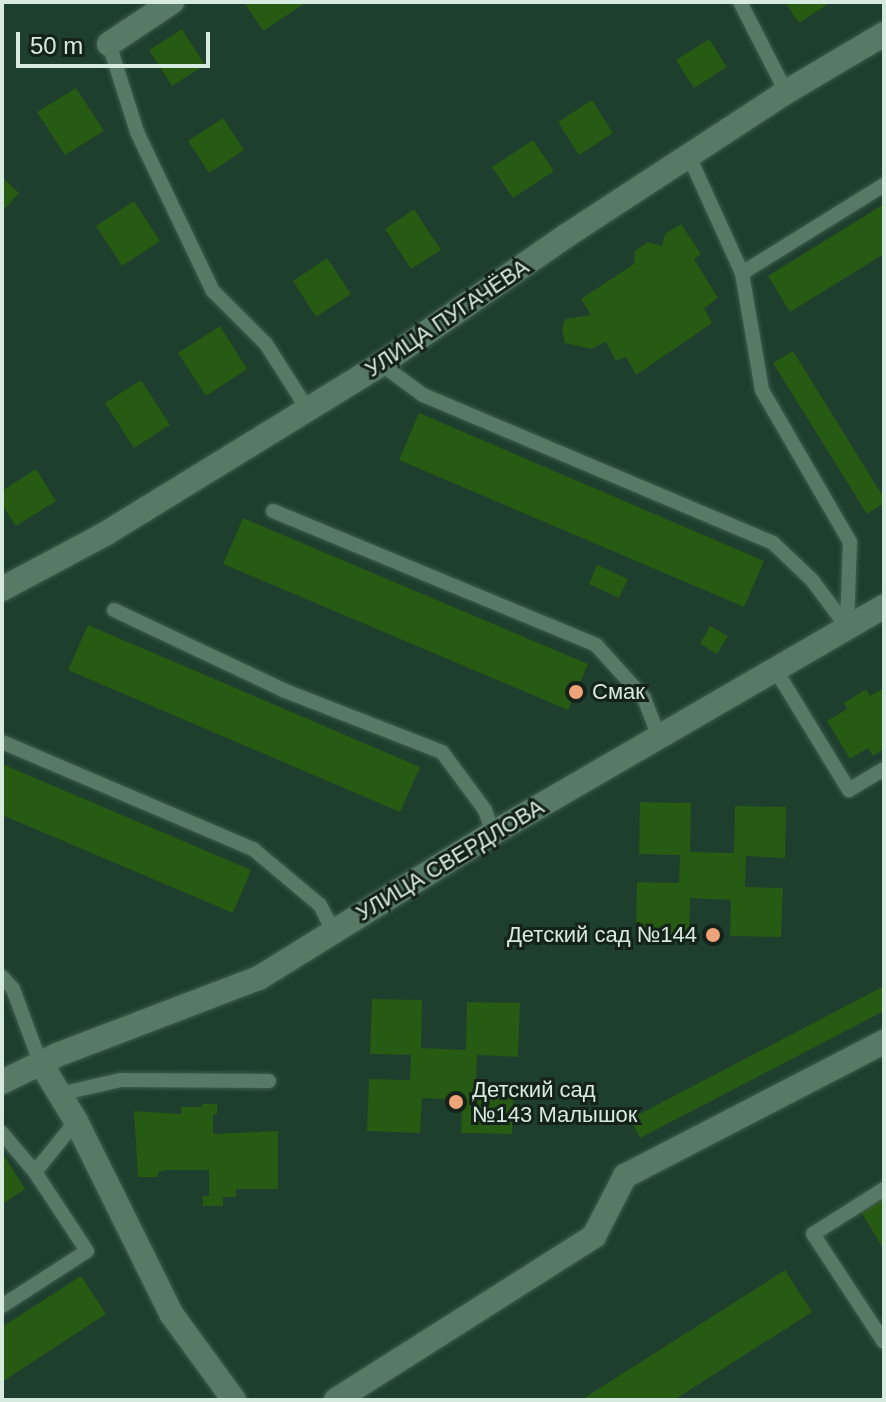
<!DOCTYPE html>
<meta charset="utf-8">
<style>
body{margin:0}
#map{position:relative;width:886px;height:1402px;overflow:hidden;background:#1e3e2e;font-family:Arial,sans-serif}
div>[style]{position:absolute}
.building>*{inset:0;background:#275a12}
.roads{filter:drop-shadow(0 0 2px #3f5c4e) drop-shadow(0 0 2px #3f5c4e)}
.lane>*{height:14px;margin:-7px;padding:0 7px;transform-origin:7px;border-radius:7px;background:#577966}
.street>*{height:24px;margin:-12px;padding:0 12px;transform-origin:12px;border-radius:12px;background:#577966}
.secondary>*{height:24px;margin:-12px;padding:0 12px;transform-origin:12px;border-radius:12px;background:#577966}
.dots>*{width:22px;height:22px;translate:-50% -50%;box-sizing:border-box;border:4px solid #14221a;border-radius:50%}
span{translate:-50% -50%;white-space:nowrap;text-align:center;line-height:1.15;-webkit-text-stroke:6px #14221a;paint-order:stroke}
.street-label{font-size:22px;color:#d7eadf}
.poi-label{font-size:22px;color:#d7eadf}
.left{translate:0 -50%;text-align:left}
.right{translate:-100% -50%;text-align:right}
.frame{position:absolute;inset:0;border:4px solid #d7eadf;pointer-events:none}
.scale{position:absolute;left:16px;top:32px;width:194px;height:36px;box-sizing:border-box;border:4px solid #d7eadf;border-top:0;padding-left:10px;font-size:24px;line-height:28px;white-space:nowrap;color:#d7eadf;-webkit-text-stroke:6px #14221a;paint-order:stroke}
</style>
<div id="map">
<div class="building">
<div style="clip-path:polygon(244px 2px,307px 2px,263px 31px)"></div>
<div style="clip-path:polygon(785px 2px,831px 2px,799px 23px)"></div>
<div style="clip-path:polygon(182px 29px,205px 65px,172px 86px,149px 50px)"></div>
<div style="clip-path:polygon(709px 39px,727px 67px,694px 88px,676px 60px)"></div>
<div style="clip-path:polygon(76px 88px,104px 131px,65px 155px,37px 112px)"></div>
<div style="clip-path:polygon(592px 100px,613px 133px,579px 155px,558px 122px)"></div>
<div style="clip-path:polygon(223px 118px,244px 150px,209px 173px,188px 141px)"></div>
<div style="clip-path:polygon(533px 140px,554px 171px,513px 198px,492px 167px)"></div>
<div style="clip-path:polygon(2px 177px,19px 193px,2px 212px)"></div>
<div style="clip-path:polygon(134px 201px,160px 241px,122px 266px,96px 226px)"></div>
<div style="clip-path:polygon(884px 204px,884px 254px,790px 312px,768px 276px)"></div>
<div style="clip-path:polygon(414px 209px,441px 250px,411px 269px,385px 229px)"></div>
<div style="clip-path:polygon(681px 224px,701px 254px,694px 259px,718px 298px,704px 308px,712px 323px,636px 375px,626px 357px,616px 361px,606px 342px,591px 349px,565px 343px,562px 328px,565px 319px,591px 315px,581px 299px,634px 264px,635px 251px,648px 242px,662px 246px,665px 234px)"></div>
<div style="clip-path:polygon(327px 258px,351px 294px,316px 317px,293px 281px)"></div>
<div style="clip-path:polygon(220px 326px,247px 369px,206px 396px,178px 353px)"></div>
<div style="clip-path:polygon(793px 351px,884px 498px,884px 503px,867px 514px,773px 363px)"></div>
<div style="clip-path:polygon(141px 380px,170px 425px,134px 448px,105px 403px)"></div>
<div style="clip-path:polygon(419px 413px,764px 561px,744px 607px,399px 460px)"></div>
<div style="clip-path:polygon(36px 469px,56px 501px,16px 526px,2px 505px,2px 491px)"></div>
<div style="clip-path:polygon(243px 518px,588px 664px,568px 710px,223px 564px)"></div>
<div style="clip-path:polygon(597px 565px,628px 579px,619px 598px,589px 584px)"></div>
<div style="clip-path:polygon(88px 625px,420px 767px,400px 812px,68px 670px)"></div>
<div style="clip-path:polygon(710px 626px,728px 636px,717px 654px,700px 644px)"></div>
<div style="clip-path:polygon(884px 688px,884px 749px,873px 756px,868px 748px,850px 759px,827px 721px,847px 709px,844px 703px,866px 689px,870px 696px)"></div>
<div style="clip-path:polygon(2px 764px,251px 870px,233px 913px,2px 815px)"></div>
<div style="clip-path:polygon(640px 802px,691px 803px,690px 852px,734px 853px,735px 806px,786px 807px,785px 858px,746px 856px,745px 887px,783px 888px,781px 937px,730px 936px,731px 900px,690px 898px,689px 936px,636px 934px,637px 882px,679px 883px,680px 855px,639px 854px)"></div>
<div style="clip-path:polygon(884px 986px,884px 1011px,640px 1138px,630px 1119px)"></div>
<div style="clip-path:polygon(372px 999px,422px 1000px,421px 1048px,466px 1050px,467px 1002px,520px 1003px,518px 1057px,477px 1055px,476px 1084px,514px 1085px,512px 1134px,461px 1133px,462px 1100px,422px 1098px,420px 1133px,367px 1131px,369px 1079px,410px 1080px,411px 1055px,370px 1054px)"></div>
<div style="clip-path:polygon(202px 1104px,217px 1104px,217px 1114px,213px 1114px,213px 1134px,278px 1131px,278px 1189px,236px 1189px,236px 1197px,223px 1197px,223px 1206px,203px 1206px,203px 1196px,209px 1196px,209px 1170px,167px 1170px,158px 1172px,158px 1177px,138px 1177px,134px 1111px,181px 1114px,181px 1107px,202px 1107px)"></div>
<div style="clip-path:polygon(2px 1152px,25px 1189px,2px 1204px)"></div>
<div style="clip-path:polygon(884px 1196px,884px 1250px,860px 1210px)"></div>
<div style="clip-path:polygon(785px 1270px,812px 1312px,674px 1400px,581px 1400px)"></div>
<div style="clip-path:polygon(81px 1276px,106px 1314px,2px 1382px,2px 1327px)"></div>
</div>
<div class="roads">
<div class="lane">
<div style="left:740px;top:2px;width:101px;rotate:62.9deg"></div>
<div style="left:109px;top:44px;width:92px;rotate:72.3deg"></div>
<div style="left:137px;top:132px;width:176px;rotate:64.5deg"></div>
<div style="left:213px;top:291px;width:75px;rotate:45deg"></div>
<div style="left:266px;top:344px;width:78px;rotate:57.5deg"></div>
<div style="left:742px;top:273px;width:167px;rotate:-31.8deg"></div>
<div style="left:381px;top:364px;width:52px;rotate:36.4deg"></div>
<div style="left:423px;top:395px;width:380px;rotate:22.9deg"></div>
<div style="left:773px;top:543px;width:54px;rotate:43.5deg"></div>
<div style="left:812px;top:580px;width:59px;rotate:53.3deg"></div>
<div style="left:847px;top:627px;width:85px;rotate:-88deg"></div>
<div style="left:850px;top:542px;width:176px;rotate:-120.1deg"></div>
<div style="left:762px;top:390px;width:119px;rotate:-99.7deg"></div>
<div style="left:742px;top:273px;width:128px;rotate:-114.4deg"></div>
<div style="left:273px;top:511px;width:350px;rotate:22.5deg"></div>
<div style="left:596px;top:645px;width:72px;rotate:47.8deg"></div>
<div style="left:644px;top:698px;width:42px;rotate:69deg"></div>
<div style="left:114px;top:610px;width:187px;rotate:25.3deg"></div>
<div style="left:283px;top:690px;width:171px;rotate:21.3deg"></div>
<div style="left:442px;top:752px;width:72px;rotate:53.4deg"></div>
<div style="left:485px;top:810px;width:24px;rotate:71deg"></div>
<div style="left:775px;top:669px;width:142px;rotate:58.6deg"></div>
<div style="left:849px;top:790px;width:41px;rotate:-31deg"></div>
<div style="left:2px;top:742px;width:273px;rotate:23.1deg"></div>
<div style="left:253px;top:849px;width:87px;rotate:39.9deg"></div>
<div style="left:320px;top:905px;width:28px;rotate:63deg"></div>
<div style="left:2px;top:977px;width:16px;rotate:47deg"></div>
<div style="left:13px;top:989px;width:78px;rotate:69.7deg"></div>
<div style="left:59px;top:1094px;width:64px;rotate:-12.7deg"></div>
<div style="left:121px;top:1080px;width:148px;rotate:0.4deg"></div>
<div style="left:2px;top:1133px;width:51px;rotate:49.8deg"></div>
<div style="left:884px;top:1189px;width:84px;rotate:147.6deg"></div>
<div style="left:813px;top:1234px;width:129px;rotate:56.7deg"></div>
<div style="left:2px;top:1306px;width:101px;rotate:-32.9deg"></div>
<div style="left:87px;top:1251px;width:95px;rotate:-123.4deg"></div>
<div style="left:35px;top:1172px;width:65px;rotate:-51.2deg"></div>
</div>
<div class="street">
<div style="left:109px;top:44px;width:76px;rotate:-33.7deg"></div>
<div style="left:2px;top:589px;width:117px;rotate:-28.1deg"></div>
<div style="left:105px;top:534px;width:324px;rotate:-31.6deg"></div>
<div style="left:381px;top:364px;width:225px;rotate:-34.7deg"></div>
<div style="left:566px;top:236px;width:263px;rotate:-33.2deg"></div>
<div style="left:786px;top:92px;width:114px;rotate:-30.6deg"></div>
<div style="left:40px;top:1062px;width:69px;rotate:58.6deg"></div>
<div style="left:76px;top:1121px;width:216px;rotate:63.7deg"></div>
<div style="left:172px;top:1315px;width:105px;rotate:53.9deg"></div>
<div style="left:336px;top:1400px;width:306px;rotate:-32.4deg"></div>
<div style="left:594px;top:1236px;width:68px;rotate:-62.7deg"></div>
<div style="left:625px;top:1176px;width:292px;rotate:-27.4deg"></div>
</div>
<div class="secondary">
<div style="left:2px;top:1082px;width:61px;rotate:-26.1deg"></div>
<div style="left:57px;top:1055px;width:216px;rotate:-20.9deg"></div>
<div style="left:259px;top:978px;width:275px;rotate:-31.8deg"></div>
<div style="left:493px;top:833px;width:452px;rotate:-30.1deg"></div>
</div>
</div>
<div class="dots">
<div style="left:576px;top:692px;background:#efa378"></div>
<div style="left:713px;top:935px;background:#efa378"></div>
<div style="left:456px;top:1102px;background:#efa378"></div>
</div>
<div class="street-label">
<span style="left:447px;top:318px;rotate:-34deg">УЛИЦА ПУГАЧЁВА</span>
<span style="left:450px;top:860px;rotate:-31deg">УЛИЦА СВЕРДЛОВА</span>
</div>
<div class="poi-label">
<span class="left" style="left:592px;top:692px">Смак</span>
<span class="right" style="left:697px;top:935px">Детский сад №144</span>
<span class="left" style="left:472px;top:1102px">Детский сад<br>№143 Малышок</span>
</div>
<div class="frame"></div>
<div class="scale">50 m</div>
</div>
